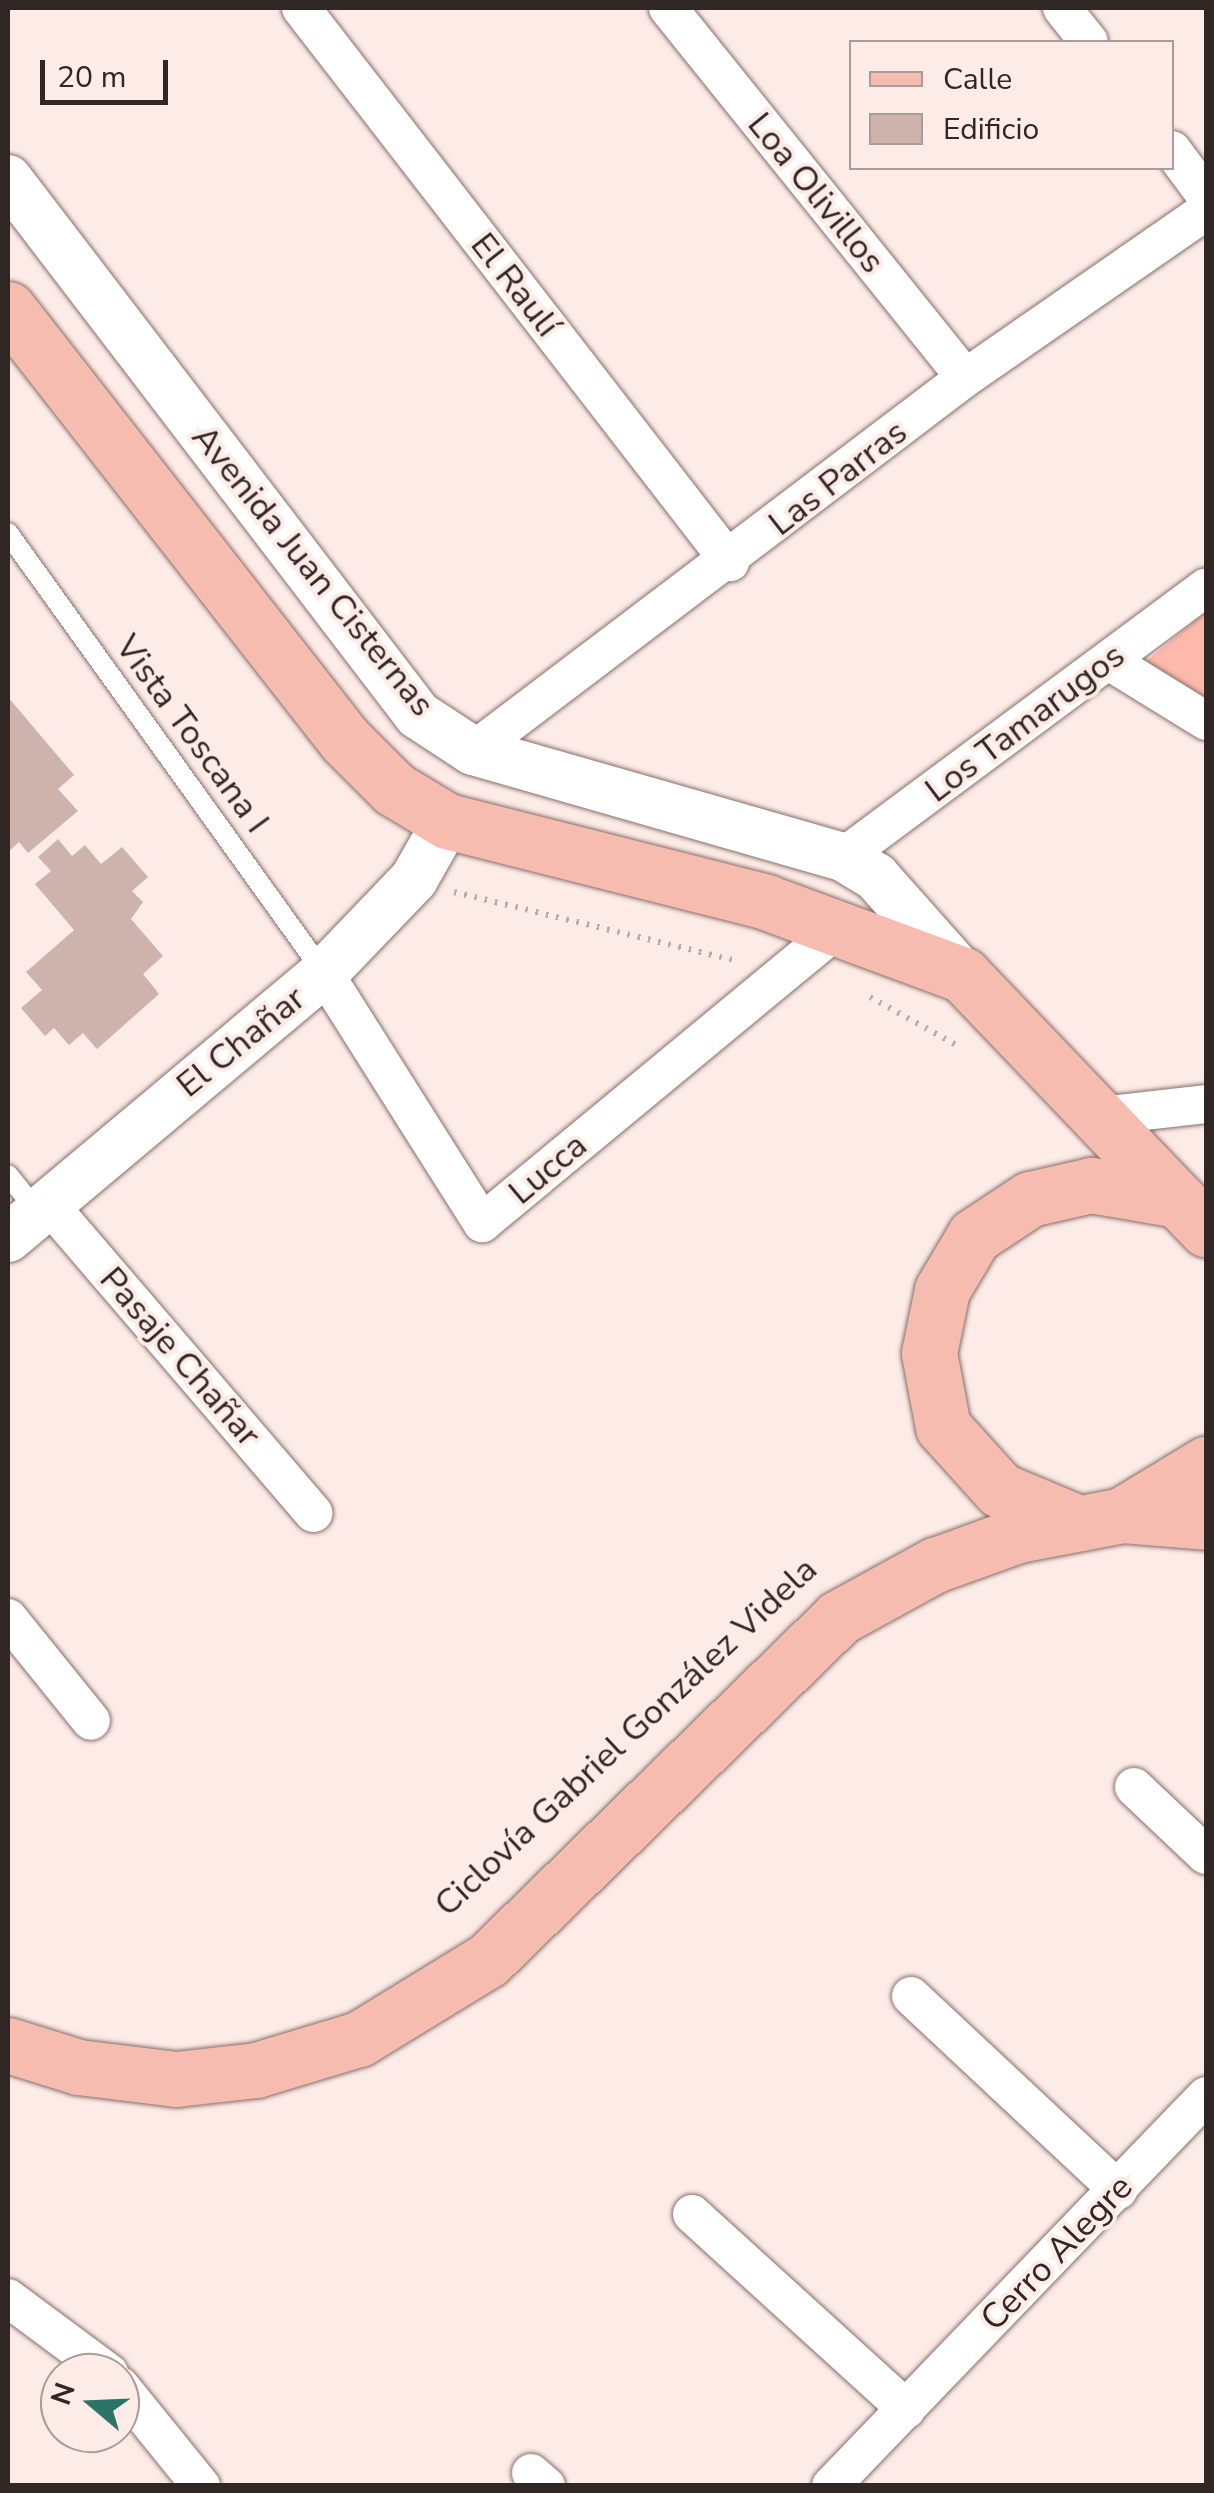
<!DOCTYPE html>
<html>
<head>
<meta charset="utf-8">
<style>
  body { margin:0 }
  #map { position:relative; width:1214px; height:2493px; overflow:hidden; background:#fcebe7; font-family:"Nunito Sans",sans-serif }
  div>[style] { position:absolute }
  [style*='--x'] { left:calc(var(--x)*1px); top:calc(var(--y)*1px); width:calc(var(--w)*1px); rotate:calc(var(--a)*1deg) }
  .green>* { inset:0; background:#fdb9ab }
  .building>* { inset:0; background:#ceb3ad }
  .path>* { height:6px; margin-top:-3px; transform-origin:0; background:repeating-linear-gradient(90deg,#baaca8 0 2.5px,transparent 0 10.5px) }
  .roads { filter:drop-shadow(0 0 2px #876e68) drop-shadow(0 0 2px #876e68) }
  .service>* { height:20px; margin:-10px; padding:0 10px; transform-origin:10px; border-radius:10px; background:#fff }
  .minor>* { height:38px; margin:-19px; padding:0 19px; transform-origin:19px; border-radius:19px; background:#fff }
  .tertiary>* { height:48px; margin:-24px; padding:0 24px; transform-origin:24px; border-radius:24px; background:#fff }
  .primary>* { height:55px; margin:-27.5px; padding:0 27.5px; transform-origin:27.5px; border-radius:27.5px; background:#f7bcb0 }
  span { translate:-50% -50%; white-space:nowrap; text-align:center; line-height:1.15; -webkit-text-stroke:8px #fcebe7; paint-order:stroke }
  .street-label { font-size:35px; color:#302623 }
  .frame { position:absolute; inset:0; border:10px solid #302623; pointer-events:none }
  .legend { position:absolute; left:849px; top:40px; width:325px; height:130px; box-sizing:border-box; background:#fcebe7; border:2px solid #aa9c99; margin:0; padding:12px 18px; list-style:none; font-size:30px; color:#302623 }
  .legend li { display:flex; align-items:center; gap:20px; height:50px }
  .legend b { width:50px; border:2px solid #aa9c99 }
  .north { position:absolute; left:40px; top:2353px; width:100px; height:100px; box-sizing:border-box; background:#fcebe7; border:2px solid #aa9c99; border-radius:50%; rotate:289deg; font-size:28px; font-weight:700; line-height:40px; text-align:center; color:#302623 }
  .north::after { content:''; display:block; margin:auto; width:35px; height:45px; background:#2c7368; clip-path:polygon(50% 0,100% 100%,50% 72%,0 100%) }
  .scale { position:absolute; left:40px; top:60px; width:128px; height:45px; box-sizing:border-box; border:5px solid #302623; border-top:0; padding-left:12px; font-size:30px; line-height:35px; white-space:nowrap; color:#302623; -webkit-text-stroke:8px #fcebe7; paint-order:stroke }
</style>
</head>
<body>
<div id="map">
  <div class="green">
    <i style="clip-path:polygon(1206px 612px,1206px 723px,1133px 672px)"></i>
  </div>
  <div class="building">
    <i style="clip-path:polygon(8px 697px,74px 775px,58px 789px,78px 811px,28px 853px,19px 842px,8px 852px)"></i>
    <i style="clip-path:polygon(58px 839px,72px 856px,85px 845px,101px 864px,122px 847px,148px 877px,132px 891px,143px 902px,131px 919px,163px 956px,143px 974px,159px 994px,97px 1049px,83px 1033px,69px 1045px,54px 1028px,45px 1036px,21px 1008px,42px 990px,26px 972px,74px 930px,35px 884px,51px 871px,38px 857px)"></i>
  </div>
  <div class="path">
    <i style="--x:454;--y:892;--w:292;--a:13.7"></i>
    <i style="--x:870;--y:997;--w:103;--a:29.1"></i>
  </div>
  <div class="roads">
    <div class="service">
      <i style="--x:8;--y:533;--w:542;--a:54.31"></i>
      <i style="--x:8;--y:1175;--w:46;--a:51.1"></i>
    </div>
    <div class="minor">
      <i style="--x:301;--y:8;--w:701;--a:52.25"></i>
      <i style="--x:668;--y:8;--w:474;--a:51.2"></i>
      <i style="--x:1062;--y:8;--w:43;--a:51.5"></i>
      <i style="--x:1172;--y:150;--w:57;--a:53.5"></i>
      <i style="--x:1109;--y:661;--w:114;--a:31.7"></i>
      <i style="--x:473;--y:751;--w:617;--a:-37.17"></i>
      <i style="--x:965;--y:378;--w:293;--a:-34.7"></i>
      <i style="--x:843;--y:857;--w:452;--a:-36.6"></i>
      <i style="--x:324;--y:973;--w:296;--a:57.7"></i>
      <i style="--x:482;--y:1223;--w:467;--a:-39.6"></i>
      <i style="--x:1101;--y:1116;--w:106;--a:-6.5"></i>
      <i style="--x:46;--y:1201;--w:411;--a:49.4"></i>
      <i style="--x:8;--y:1618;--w:132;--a:51.1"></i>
      <i style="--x:1134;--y:1787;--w:99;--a:43.4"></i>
      <i style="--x:911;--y:1996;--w:284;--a:43.1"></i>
      <i style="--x:692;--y:2214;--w:290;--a:42.3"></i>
      <i style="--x:8;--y:2298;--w:126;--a:36.6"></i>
      <i style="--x:120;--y:2386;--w:129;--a:51"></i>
      <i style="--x:531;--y:2473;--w:20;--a:41"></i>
      <i style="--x:831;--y:2486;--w:541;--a:-46.12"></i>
    </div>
    <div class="tertiary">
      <i style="--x:8;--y:179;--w:675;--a:52.59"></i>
      <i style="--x:418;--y:715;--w:66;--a:33.2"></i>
      <i style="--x:473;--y:751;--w:385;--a:16"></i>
      <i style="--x:843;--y:857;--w:39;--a:31"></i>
      <i style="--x:876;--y:877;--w:131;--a:48.4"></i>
      <i style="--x:8;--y:1238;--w:412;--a:-40"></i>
      <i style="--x:324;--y:973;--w:130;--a:-46.2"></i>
      <i style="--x:414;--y:879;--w:67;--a:-60.4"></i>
    </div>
    <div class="primary">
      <i style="--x:8;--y:309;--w:547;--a:51.98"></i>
      <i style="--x:345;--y:740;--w:69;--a:45"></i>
      <i style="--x:394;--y:789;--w:62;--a:31.1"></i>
      <i style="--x:447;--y:821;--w:329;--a:14.2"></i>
      <i style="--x:766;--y:902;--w:210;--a:20.3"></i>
      <i style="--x:963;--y:975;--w:352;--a:46.3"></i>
      <i style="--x:1125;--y:1513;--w:95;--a:-31.2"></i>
      <i style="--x:1074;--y:1521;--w:80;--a:-157.3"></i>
      <i style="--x:1000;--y:1490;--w:85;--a:-132.1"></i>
      <i style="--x:943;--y:1427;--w:75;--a:-100.7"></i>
      <i style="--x:929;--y:1353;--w:64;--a:-78.3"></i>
      <i style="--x:942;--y:1290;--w:63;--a:-59.3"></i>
      <i style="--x:974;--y:1236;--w:67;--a:-33.5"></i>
      <i style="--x:1030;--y:1199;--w:63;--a:-12.9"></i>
      <i style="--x:1091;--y:1185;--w:88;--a:9.8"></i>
      <i style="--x:8;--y:2045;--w:73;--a:17.4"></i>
      <i style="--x:78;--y:2067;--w:99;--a:7"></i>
      <i style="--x:176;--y:2079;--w:81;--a:-6.4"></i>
      <i style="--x:256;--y:2070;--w:108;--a:-16.8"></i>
      <i style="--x:359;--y:2039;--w:151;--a:-31.5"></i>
      <i style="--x:488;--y:1960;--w:489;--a:-44.3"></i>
      <i style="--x:838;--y:1618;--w:111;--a:-28.7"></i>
      <i style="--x:935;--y:1565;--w:88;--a:-19.9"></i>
      <i style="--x:1018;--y:1535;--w:107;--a:-10.8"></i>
      <i style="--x:1123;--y:1515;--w:83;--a:4.8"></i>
    </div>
  </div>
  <div class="street-label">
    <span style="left:816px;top:193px;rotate:51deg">Loa Olivillos</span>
    <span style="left:515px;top:285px;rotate:52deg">El Raulí</span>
    <span style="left:838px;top:478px;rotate:-38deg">Las Parras</span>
    <span style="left:313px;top:571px;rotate:51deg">Avenida Juan Cisternas</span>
    <span style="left:1025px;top:723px;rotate:-37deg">Los Tamarugos</span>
    <span style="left:192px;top:734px;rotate:54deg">Vista Toscana I</span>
    <span style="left:241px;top:1042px;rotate:-39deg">El Chañar</span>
    <span style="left:548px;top:1169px;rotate:-40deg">Lucca</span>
    <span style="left:180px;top:1357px;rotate:49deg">Pasaje Chañar</span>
    <span style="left:626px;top:1737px;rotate:-43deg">Ciclovía Gabriel González Videla</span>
    <span style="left:1057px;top:2253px;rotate:-46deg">Cerro Alegre</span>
  </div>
  <div class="frame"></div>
  <ul class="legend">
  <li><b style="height:12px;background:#f7bcb0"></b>Calle</li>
  <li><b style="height:28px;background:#ceb3ad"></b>Edificio</li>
  </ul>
  <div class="north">N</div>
  <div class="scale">20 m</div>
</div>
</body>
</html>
